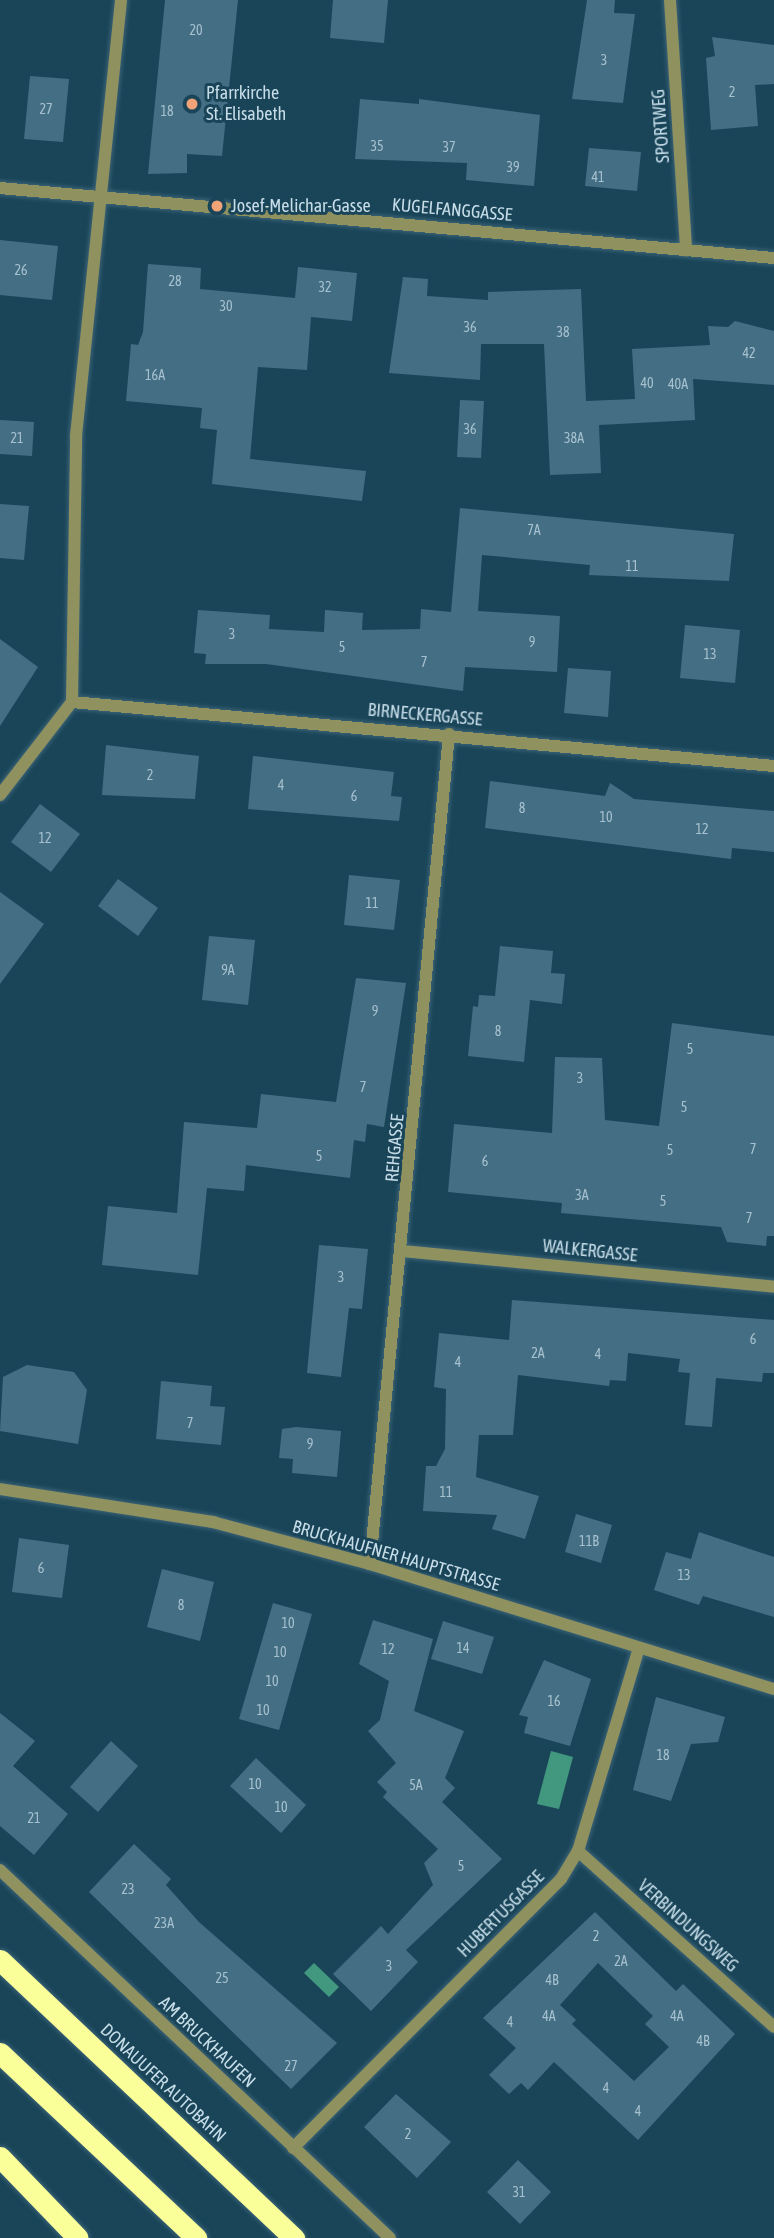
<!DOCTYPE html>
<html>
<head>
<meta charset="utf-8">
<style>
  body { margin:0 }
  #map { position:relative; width:774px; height:2238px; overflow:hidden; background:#1a4559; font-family:"Asap Condensed",sans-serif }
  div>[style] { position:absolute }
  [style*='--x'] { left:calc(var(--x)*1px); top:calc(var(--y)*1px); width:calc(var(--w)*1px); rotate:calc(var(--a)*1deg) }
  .water>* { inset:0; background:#41987e }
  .building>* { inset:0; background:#446e83 }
  .roads { filter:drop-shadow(0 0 2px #3c6376) drop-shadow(0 0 2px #3c6376) }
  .minor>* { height:12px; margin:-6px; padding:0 6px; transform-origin:6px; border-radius:6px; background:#8f915f }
  .highway>* { height:21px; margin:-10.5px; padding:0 10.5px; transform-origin:10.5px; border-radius:10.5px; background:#faff99 }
  .dots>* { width:19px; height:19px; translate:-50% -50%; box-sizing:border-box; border:4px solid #1a4559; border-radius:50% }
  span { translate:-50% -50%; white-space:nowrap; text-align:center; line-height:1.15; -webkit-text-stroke:6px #1a4559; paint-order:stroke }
  .number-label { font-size:14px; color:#a6c1cf }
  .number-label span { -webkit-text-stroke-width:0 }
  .poi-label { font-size:18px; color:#c6dde8 }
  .left { translate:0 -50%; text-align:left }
  .street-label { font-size:18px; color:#c6dde8 }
</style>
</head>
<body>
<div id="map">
  <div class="water">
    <i style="clip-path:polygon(551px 1751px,573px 1757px,559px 1809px,537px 1804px)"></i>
    <i style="clip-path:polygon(314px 1963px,339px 1987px,329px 1997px,304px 1973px)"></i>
  </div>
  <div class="building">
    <i style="clip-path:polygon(165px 0,238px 0,222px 156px,187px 154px,187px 173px,148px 174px)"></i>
    <i style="clip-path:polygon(333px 0,388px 0,384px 43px,330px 38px)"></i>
    <i style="clip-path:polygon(587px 0,615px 0,614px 13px,635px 14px,623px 103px,572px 99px)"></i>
    <i style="clip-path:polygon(712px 37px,774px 45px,774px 84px,755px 85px,758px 126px,711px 130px,706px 58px,715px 56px)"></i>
    <i style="clip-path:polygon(30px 76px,69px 79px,63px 142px,24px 139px)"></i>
    <i style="clip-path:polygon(360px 99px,419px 104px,419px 99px,540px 115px,534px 186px,466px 180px,467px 163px,355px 159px)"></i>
    <i style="clip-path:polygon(589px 148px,641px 152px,637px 191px,585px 186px)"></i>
    <i style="clip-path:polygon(0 240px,58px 246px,52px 300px,0 295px)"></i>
    <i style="clip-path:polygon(148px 264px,201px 268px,200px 289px,295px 298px,298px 267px,357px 273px,352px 321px,311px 317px,307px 370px,258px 367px,250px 459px,366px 471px,362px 501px,212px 484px,217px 430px,200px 428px,202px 408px,126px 401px,131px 344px,138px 345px,143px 332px)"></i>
    <i style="clip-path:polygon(403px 277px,428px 279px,427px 296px,488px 300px,488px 292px,581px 289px,586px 401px,635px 399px,632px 349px,710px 345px,708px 326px,728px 327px,735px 321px,774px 331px,774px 385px,693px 379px,695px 420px,599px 425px,601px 473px,550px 475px,544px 344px,481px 344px,480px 380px,389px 373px)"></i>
    <i style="clip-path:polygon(460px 400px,484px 401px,481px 458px,457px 457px)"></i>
    <i style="clip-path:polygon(0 420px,34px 422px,32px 456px,0 454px)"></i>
    <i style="clip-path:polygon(0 504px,29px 506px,24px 560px,0 558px)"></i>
    <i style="clip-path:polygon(460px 508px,734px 534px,729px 581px,589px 575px,590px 565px,482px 555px,478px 611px,560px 616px,557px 672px,465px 667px,463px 691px,266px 664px,205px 664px,206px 654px,194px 653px,198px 610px,270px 615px,269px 629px,324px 632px,325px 610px,363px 613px,362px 630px,420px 629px,421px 609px,451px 612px)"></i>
    <i style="clip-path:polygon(685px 625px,740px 630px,735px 683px,680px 678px)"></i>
    <i style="clip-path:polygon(0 639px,38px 667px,0 726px)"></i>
    <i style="clip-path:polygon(568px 668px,611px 671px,608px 717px,564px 713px)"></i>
    <i style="clip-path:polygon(106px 745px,199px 756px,195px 799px,102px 795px)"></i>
    <i style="clip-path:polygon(253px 756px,394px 772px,391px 796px,402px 797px,399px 821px,248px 809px)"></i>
    <i style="clip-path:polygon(490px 781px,605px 796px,610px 783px,634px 799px,774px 811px,774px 852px,732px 848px,731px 859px,485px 828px)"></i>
    <i style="clip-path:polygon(40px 804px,80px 834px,51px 872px,11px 842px)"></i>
    <i style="clip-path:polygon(349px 875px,400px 880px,394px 930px,344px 925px)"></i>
    <i style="clip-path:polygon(118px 879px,158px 908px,138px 936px,98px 906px)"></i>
    <i style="clip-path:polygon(0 892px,44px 924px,0 984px)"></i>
    <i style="clip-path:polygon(209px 936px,255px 940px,248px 1005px,202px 1000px)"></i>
    <i style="clip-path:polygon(500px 946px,553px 951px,551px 973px,565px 974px,562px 1004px,530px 1000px,524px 1062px,468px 1056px,473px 1006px,478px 1007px,479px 995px,495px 996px)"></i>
    <i style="clip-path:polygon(356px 978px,406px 983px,384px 1127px,367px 1124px,365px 1142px,354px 1140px,350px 1178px,246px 1165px,244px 1191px,207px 1188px,198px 1275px,102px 1265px,108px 1206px,177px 1213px,184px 1122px,257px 1128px,261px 1094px,336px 1102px)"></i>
    <i style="clip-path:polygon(672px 1023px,774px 1036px,774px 1236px,767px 1236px,766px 1246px,727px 1242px,721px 1227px,561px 1213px,562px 1203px,448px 1192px,454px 1124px,552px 1133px,555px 1057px,602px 1058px,605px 1120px,659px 1126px)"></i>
    <i style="clip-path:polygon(319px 1245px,368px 1249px,362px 1309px,349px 1308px,341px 1377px,307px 1373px)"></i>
    <i style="clip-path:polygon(512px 1300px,774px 1320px,774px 1373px,763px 1373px,762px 1382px,716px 1378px,712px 1427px,685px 1425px,690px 1373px,678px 1372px,680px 1359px,628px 1353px,626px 1381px,610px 1380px,609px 1386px,518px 1375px,513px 1435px,479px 1435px,476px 1477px,539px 1496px,525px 1539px,492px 1529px,497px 1515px,423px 1511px,426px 1466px,436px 1466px,445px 1449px,446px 1389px,434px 1387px,439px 1333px,509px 1340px)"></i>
    <i style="clip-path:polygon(27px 1365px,74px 1372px,87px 1390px,78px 1444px,0 1431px,3px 1377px)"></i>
    <i style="clip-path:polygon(161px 1381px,212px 1386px,210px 1406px,225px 1407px,221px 1445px,156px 1439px)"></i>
    <i style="clip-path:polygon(296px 1427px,341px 1431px,337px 1477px,292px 1473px,293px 1459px,279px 1458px,282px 1429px)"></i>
    <i style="clip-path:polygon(576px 1514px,612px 1525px,601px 1563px,565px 1552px)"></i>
    <i style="clip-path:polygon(699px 1532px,774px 1557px,774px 1617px,703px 1596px,699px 1605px,654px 1590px,666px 1552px,691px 1559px)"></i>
    <i style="clip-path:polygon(19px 1538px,69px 1545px,62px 1598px,12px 1592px)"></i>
    <i style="clip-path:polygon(162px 1569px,214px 1582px,200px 1641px,147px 1627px)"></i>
    <i style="clip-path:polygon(273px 1603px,312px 1614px,279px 1730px,239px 1719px)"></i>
    <i style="clip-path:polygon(373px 1620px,433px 1639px,414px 1711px,464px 1731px,445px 1778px,455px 1788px,442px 1802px,502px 1859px,406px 1950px,418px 1962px,371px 2011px,333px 1974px,381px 1926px,388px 1934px,433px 1885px,424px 1863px,438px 1849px,383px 1797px,387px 1792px,377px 1782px,396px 1763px,368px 1731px,380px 1720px,389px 1681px,359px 1664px)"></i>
    <i style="clip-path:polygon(443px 1621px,494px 1637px,482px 1674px,431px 1659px)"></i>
    <i style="clip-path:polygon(544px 1660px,591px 1679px,570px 1746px,524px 1733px,528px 1717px,519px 1715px)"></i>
    <i style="clip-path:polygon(656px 1697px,725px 1717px,718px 1742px,691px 1744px,671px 1801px,633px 1790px)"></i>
    <i style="clip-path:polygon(0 1713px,35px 1741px,13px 1766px,68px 1814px,34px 1855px,0 1826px)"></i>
    <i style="clip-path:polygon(111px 1741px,138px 1766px,98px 1812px,70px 1787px)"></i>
    <i style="clip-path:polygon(256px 1758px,306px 1805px,281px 1833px,230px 1786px)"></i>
    <i style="clip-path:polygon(134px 1844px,171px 1879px,166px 1885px,199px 1922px,337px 2043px,291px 2089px,89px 1892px)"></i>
    <i style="clip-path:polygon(evenodd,595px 1912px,676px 1991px,683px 1984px,735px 2034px,638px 2140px,554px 2062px,528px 2090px,521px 2083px,509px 2094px,489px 2075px,516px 2048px,483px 2018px,595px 1912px,598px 1963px,653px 2016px,645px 2024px,669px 2047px,634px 2081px,572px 2024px,576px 2020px,560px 2005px,598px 1963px)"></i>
    <i style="clip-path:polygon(396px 2094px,451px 2142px,417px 2178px,364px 2127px)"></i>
    <i style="clip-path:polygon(518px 2160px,551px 2192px,520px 2224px,487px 2192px)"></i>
  </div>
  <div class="roads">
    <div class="minor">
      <i style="--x:670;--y:0;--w:251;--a:86.3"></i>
      <i style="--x:0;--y:188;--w:777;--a:5.17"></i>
      <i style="--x:72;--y:702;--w:705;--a:5.21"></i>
      <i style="--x:0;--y:795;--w:118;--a:-52.3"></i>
      <i style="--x:72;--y:702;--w:266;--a:-89.1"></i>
      <i style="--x:76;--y:436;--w:438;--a:-84.1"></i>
      <i style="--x:403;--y:1251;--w:373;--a:5.5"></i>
      <i style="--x:0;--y:1489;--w:216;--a:8.8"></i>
      <i style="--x:213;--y:1522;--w:163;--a:15"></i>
      <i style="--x:370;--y:1564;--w:423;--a:17.2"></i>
      <i style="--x:370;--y:1564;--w:834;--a:-84.56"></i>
      <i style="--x:578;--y:1851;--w:263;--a:41.9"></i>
      <i style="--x:0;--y:1870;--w:536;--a:43.34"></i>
      <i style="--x:293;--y:2148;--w:380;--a:-45.1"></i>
      <i style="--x:561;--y:1879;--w:33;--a:-59"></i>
      <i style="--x:578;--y:1851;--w:212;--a:-73.3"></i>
    </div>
    <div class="highway">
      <i style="--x:0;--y:1960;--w:405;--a:43.4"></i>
      <i style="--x:0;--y:2053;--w:270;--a:43.3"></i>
      <i style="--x:0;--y:2157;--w:112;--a:46.1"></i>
    </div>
  </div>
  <div class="dots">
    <i style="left:192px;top:104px;background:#efa377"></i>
    <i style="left:217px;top:206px;background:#efa377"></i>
  </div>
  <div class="number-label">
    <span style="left:196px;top:30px">20</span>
    <span style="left:604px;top:60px">3</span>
    <span style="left:732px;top:92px">2</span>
    <span style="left:46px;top:109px">27</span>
    <span style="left:167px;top:111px">18</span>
    <span style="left:377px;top:146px">35</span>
    <span style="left:449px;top:147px">37</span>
    <span style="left:513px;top:167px">39</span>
    <span style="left:598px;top:177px">41</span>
    <span style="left:21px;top:270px">26</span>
    <span style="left:175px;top:281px">28</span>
    <span style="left:325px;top:287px">32</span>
    <span style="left:226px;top:306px">30</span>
    <span style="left:470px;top:327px">36</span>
    <span style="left:563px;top:332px">38</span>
    <span style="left:749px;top:353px">42</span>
    <span style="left:155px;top:375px">16A</span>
    <span style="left:647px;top:383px">40</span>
    <span style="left:678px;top:384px">40A</span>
    <span style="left:470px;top:429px">36</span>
    <span style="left:17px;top:438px">21</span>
    <span style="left:574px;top:438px">38A</span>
    <span style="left:534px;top:530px">7A</span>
    <span style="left:632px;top:566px">11</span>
    <span style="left:232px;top:634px">3</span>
    <span style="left:532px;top:642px">9</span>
    <span style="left:342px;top:647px">5</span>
    <span style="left:710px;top:654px">13</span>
    <span style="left:424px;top:662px">7</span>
    <span style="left:150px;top:775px">2</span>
    <span style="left:281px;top:785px">4</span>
    <span style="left:354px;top:796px">6</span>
    <span style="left:522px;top:808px">8</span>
    <span style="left:606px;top:817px">10</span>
    <span style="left:702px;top:829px">12</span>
    <span style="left:45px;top:838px">12</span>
    <span style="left:372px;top:903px">11</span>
    <span style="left:228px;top:970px">9A</span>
    <span style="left:375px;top:1011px">9</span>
    <span style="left:498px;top:1031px">8</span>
    <span style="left:690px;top:1049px">5</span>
    <span style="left:580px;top:1078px">3</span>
    <span style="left:363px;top:1087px">7</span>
    <span style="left:684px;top:1107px">5</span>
    <span style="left:753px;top:1149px">7</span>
    <span style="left:670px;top:1150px">5</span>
    <span style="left:319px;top:1156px">5</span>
    <span style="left:485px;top:1161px">6</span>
    <span style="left:582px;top:1195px">3A</span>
    <span style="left:663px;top:1201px">5</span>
    <span style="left:749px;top:1218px">7</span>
    <span style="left:341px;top:1277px">3</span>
    <span style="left:753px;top:1339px">6</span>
    <span style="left:538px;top:1353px">2A</span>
    <span style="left:598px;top:1354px">4</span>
    <span style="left:458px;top:1362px">4</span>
    <span style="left:190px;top:1423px">7</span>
    <span style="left:310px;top:1444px">9</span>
    <span style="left:446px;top:1492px">11</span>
    <span style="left:589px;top:1541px">11B</span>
    <span style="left:41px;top:1568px">6</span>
    <span style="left:684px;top:1575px">13</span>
    <span style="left:181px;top:1605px">8</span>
    <span style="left:288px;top:1623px">10</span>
    <span style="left:463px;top:1648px">14</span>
    <span style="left:388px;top:1649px">12</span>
    <span style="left:280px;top:1652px">10</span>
    <span style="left:272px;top:1681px">10</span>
    <span style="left:554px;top:1701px">16</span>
    <span style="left:263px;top:1710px">10</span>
    <span style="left:663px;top:1755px">18</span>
    <span style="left:255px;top:1784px">10</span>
    <span style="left:416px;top:1785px">5A</span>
    <span style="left:281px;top:1807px">10</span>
    <span style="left:34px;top:1818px">21</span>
    <span style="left:461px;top:1866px">5</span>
    <span style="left:128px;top:1889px">23</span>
    <span style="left:164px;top:1923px">23A</span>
    <span style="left:596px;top:1936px">2</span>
    <span style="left:621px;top:1961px">2A</span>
    <span style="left:389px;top:1966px">3</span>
    <span style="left:222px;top:1978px">25</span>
    <span style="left:552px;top:1980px">4B</span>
    <span style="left:549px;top:2016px">4A</span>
    <span style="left:677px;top:2016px">4A</span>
    <span style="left:510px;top:2022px">4</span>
    <span style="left:703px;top:2041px">4B</span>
    <span style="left:291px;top:2066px">27</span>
    <span style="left:606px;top:2088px">4</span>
    <span style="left:638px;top:2111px">4</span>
    <span style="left:408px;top:2134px">2</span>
    <span style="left:519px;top:2192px">31</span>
  </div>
  <div class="poi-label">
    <span class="left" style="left:206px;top:104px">Pfarrkirche<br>St. Elisabeth</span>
    <span class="left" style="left:231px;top:206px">Josef-Melichar-Gasse</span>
  </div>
  <div class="street-label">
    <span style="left:661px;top:126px;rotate:-94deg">SPORTWEG</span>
    <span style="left:452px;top:210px;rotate:5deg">KUGELFANGGASSE</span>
    <span style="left:425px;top:715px;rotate:5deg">BIRNECKERGASSE</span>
    <span style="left:395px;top:1148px;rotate:-85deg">REHGASSE</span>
    <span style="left:590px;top:1251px;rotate:6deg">WALKERGASSE</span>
    <span style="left:396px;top:1556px;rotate:16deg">BRUCKHAUFNER HAUPTSTRASSE</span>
    <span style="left:501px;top:1914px;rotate:-45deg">HUBERTUSGASSE</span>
    <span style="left:688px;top:1926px;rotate:42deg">VERBINDUNGSWEG</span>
    <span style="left:207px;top:2042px;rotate:43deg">AM BRUCKHAUFEN</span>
    <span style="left:163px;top:2083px;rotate:43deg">DONAUUFER AUTOBAHN</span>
  </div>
</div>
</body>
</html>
